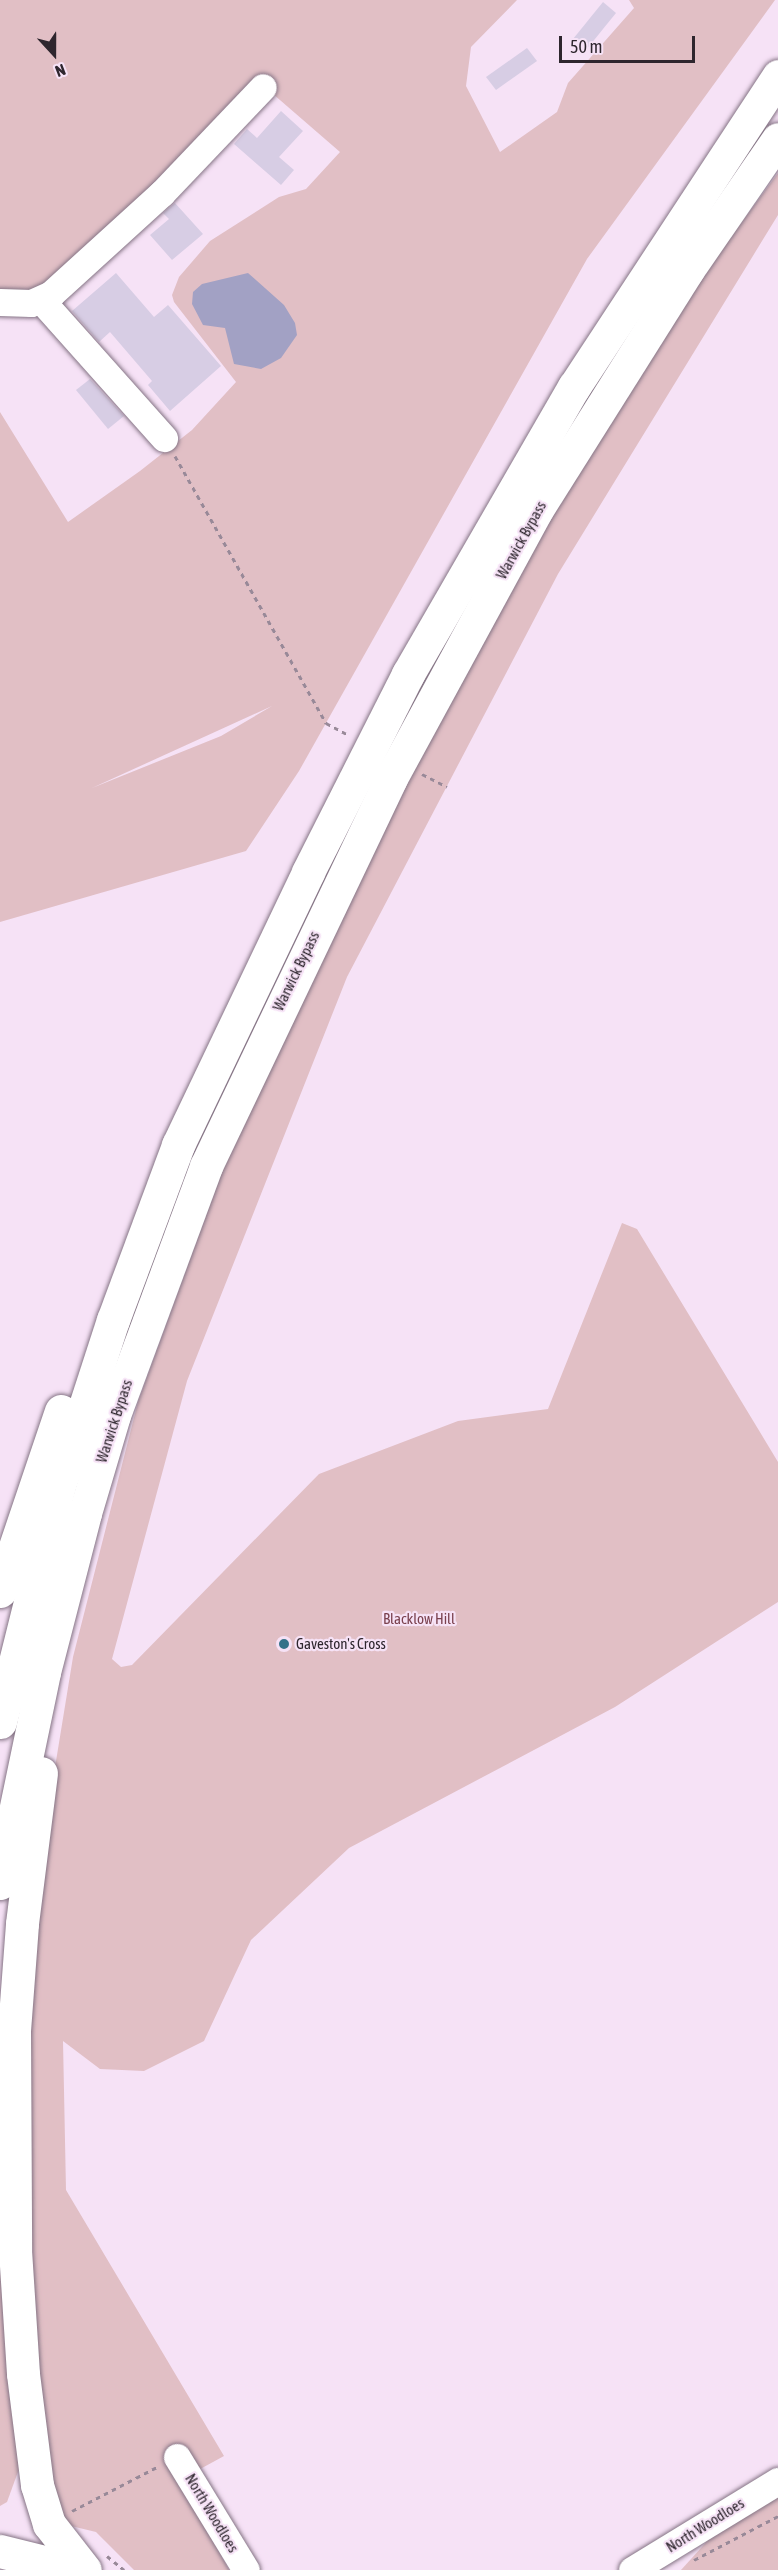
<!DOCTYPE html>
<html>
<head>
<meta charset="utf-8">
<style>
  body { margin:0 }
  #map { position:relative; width:778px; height:2570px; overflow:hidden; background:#f6e2f6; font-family:"Asap Condensed",sans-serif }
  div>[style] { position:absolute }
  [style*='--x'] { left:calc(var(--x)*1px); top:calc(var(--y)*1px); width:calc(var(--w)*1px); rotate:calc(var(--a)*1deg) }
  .green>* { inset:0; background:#e1bfc5 }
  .water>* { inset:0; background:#a2a1c4 }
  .building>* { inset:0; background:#d7cde4 }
  .path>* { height:3px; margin-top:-1.5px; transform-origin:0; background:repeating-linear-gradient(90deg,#988998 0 4.5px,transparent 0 9px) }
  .roads { filter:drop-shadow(0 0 2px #857485) drop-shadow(0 0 2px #857485) }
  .minor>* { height:27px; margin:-13.5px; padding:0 13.5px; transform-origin:13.5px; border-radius:13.5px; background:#fff }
  .major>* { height:33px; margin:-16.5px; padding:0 16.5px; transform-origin:16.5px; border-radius:16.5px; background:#fff }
  .highway>* { height:33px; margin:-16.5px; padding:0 16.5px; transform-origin:16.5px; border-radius:16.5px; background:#fff }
  .dots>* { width:16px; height:16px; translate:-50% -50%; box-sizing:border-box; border:3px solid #f6e2f6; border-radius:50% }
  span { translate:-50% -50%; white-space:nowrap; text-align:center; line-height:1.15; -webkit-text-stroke:4.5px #f6e2f6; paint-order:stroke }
  .street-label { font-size:15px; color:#2e262e }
  .park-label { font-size:15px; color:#7a414e }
  .poi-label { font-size:15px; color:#2e262e }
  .left { translate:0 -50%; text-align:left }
  .north { position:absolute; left:24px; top:24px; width:60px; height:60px; -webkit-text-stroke:4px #f6e2f6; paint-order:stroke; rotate:159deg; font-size:16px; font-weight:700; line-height:24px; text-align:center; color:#2e262e }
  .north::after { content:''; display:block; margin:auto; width:21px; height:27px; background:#2e262e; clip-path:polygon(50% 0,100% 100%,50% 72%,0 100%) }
  .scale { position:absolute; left:559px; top:36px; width:136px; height:27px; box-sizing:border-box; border:3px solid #2e262e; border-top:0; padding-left:8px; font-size:18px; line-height:21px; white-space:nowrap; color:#2e262e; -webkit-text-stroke:4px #f6e2f6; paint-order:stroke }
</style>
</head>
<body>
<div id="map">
  <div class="green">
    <i style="clip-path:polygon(evenodd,0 0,517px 0,471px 47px,466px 86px,500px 152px,557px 112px,568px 83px,634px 8px,629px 0,775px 0,587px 259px,299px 771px,246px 851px,0 922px,0 412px,68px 522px,140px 471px,192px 430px,236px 382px,174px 302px,172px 295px,179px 277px,210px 241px,279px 197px,306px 189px,340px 152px,258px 81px,47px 287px,0 295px,0 0,272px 706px,221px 736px,92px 788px,272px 706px)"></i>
    <i style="clip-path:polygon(778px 173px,778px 215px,558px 574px,347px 977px,187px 1381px,112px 1659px,121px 1667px,132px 1665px,319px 1474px,458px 1421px,548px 1409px,622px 1223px,637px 1229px,778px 1462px,778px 1602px,615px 1707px,349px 1848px,251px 1940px,204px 2041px,144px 2071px,100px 2069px,63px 2041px,66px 2190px,224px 2456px,180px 2480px,229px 2570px,134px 2570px,96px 2532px,67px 2525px,48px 2474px,30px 2327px,25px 2033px,42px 1847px,73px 1657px,138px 1402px,229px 1153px,337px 911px,535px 539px,695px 286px)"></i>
    <i style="clip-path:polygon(0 2266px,19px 2469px,7px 2502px,0 2506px)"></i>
    <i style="clip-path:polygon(778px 2481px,778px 2570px,681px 2570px,740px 2505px)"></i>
  </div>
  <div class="water">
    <i style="clip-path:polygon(248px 273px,284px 305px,295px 323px,297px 335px,281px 358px,261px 369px,234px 364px,225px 328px,203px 325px,192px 304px,193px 292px,202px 284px)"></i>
  </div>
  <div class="building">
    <i style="clip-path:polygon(603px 2px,616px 13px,586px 50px,573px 39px)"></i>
    <i style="clip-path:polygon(527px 48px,537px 61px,496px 90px,486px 77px)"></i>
    <i style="clip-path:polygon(281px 111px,303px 131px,279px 157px,294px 170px,281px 185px,234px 144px,247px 129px,257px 138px)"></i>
    <i style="clip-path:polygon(175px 203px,203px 234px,172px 260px,150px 235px,169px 219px,163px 213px)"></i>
    <i style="clip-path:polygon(116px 273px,154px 317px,168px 305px,221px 366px,170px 411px,148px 385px,152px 381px,110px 332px,99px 342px,72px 311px)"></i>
    <i style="clip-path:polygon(90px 379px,124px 416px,108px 429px,76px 390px)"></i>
  </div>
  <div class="path">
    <i style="--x:175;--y:456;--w:307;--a:60.5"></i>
    <i style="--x:326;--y:723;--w:26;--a:28"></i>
    <i style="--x:422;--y:774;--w:28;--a:27"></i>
    <i style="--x:72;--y:2511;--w:96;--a:-27.4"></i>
    <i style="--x:107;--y:2556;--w:22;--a:39"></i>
    <i style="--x:694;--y:2560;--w:95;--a:-27.6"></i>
  </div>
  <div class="roads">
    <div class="minor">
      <i style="--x:41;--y:300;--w:185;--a:48.3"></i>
      <i style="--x:0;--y:302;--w:31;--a:2"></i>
      <i style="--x:31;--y:303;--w:22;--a:-24"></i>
      <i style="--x:51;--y:294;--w:150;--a:-42.3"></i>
      <i style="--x:162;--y:193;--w:146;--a:-46.4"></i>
      <i style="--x:177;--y:2457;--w:132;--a:58.6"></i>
      <i style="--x:632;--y:2570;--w:171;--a:-31.4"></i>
    </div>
    <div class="major">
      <i style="--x:0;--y:2551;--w:79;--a:13.9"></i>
    </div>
    <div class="highway">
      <i style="--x:0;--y:1591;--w:190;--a:-71.3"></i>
      <i style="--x:0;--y:1722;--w:240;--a:-76"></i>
      <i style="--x:58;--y:1489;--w:178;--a:-72"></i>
      <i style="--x:113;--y:1320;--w:187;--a:-69.6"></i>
      <i style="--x:178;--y:1145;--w:302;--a:-64.5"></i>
      <i style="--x:308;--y:872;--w:222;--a:-63.2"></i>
      <i style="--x:408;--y:674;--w:332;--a:-60"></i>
      <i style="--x:574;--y:387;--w:372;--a:-56.7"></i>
      <i style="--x:41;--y:1773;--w:152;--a:97.2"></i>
      <i style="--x:22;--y:1924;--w:106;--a:94.3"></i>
      <i style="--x:14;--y:2030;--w:220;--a:89.7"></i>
      <i style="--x:15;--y:2250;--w:124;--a:86.3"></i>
      <i style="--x:23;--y:2374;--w:112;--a:82.8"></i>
      <i style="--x:37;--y:2485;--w:41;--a:72.9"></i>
      <i style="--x:49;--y:2524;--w:58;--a:52"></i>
      <i style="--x:0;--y:1883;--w:216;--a:-78.2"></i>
      <i style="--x:44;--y:1672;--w:164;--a:-75.5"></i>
      <i style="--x:85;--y:1513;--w:102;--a:-73.5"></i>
      <i style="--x:114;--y:1415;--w:265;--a:-69.7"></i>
      <i style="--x:206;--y:1166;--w:428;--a:-64.5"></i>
      <i style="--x:390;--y:780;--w:306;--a:-61.5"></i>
      <i style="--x:536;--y:511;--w:284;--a:-57.8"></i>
      <i style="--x:687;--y:271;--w:160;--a:-55.4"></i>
    </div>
  </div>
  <div class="dots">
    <i style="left:284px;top:1644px;background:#357289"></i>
  </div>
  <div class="street-label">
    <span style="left:521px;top:540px;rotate:-61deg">Warwick Bypass</span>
    <span style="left:296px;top:971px;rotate:-64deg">Warwick Bypass</span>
    <span style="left:114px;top:1421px;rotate:-72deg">Warwick Bypass</span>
    <span style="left:212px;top:2513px;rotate:59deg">North Woodloes</span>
    <span style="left:705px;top:2525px;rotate:-32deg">North Woodloes</span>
  </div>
  <div class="park-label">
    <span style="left:419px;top:1619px">Blacklow Hill</span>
  </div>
  <div class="poi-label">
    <span class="left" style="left:296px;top:1644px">Gaveston's Cross</span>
  </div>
  <div class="north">N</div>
  <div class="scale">50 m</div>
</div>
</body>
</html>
